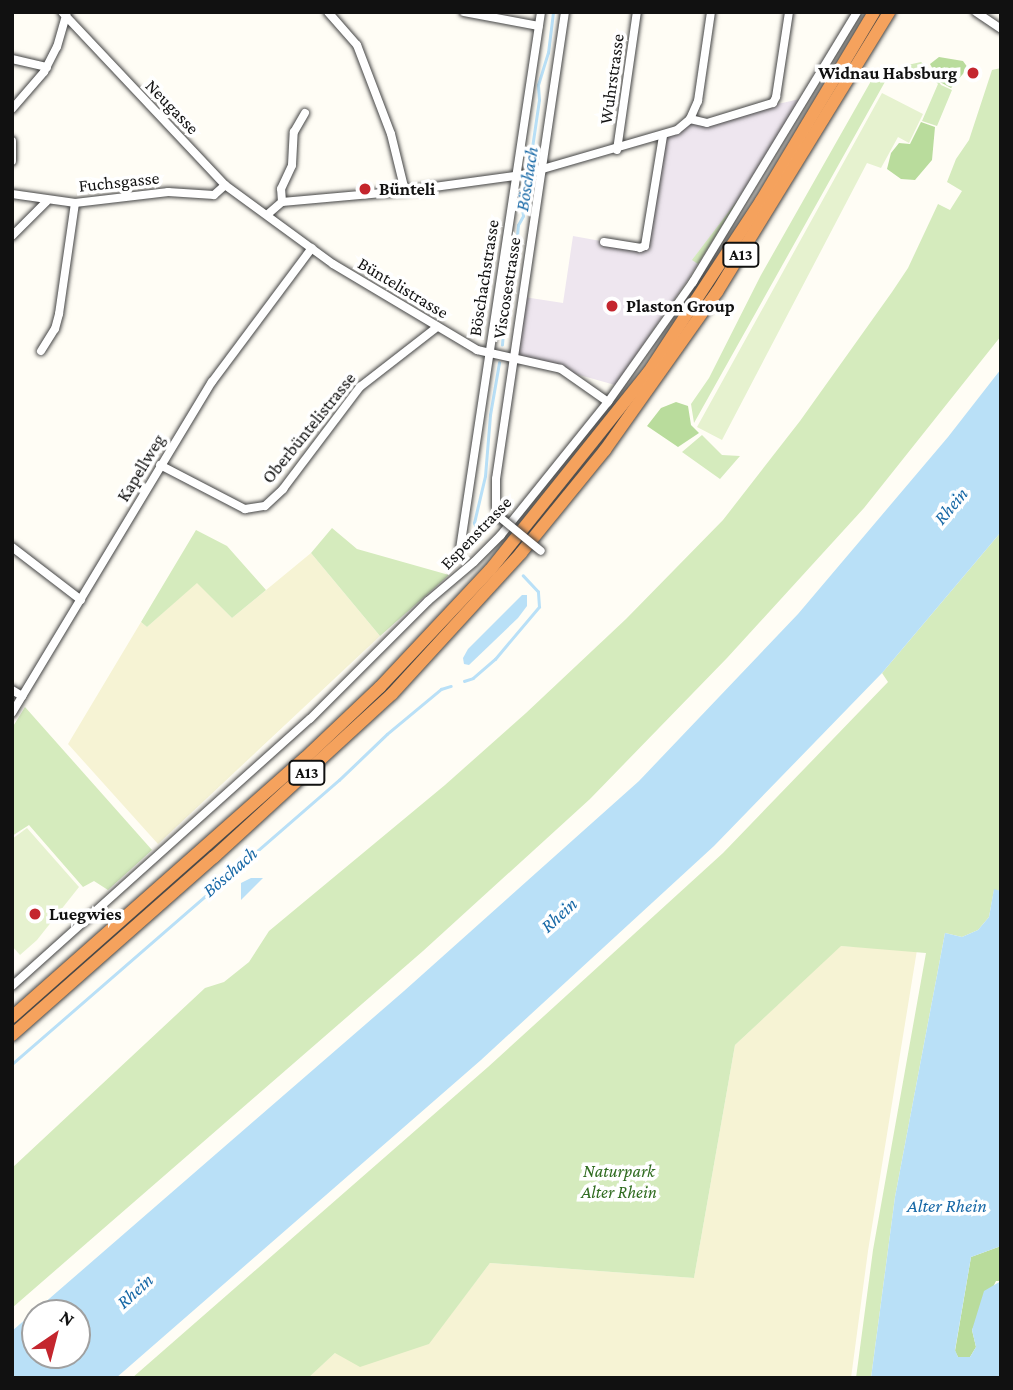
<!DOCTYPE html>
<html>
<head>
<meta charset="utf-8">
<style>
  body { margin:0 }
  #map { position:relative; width:1013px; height:1390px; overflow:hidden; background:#fffdf5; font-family:"Crimson Pro",serif }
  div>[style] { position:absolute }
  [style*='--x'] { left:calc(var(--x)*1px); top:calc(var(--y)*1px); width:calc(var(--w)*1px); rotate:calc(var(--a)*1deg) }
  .industrial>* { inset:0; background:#eee6ef }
  .farmland>* { inset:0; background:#f6f3d4 }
  .green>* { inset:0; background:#d5ebbd }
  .forest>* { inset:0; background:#b9dc9c }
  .pitch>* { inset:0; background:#e6f2cf }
  .water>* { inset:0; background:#b9e0f7 }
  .stream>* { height:2.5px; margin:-1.25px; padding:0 1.25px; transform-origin:1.25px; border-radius:1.25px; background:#b9e0f7 }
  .roads { filter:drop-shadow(0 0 2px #444) drop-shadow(0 0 2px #444) }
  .minor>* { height:8px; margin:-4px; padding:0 4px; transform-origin:4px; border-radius:4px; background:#fff }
  .highway>* { height:12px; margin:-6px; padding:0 6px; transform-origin:6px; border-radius:6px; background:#f5a25d }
  .bridges { filter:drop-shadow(0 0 2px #444) drop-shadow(0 0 2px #444) }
  .minor-bridge>* { height:8px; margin:-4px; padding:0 4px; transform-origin:4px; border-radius:4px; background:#fff }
  .dots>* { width:19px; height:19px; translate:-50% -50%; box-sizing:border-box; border:4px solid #fff; border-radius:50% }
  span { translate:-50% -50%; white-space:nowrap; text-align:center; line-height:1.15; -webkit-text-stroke:7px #fff; paint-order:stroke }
  .shield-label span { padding:2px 5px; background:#fff; border:2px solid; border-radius:5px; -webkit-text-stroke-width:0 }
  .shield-label { font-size:16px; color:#111; font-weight:700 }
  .poi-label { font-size:18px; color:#111; font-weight:700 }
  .right { translate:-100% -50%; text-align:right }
  .left { translate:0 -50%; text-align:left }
  .street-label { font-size:18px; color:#111 }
  .park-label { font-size:18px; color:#2f6b1f; font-style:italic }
  .water-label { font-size:19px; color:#1768a6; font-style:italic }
  .frame { position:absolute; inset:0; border:14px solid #111; pointer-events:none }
  .north { position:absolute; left:21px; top:1299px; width:70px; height:70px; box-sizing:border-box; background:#fff; border:2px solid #a0a0a0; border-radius:50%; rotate:35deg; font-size:19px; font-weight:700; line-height:28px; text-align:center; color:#111 }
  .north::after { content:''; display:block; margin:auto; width:24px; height:32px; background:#c4262e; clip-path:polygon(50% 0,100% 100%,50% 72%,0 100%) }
</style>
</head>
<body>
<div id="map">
  <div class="industrial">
    <i style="clip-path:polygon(800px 99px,689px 278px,615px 385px,512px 356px,524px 297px,563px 303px,573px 236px,640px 248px,645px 246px,663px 136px,690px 119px,696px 122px)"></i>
  </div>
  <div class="farmland">
    <i style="clip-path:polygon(311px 553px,380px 636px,158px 844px,68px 744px,141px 622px,147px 627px,197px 582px,232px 618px)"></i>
    <i style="clip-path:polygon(840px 946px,917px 950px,868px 1251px,851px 1378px,307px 1378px,335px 1353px,428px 1344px,490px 1263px,694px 1278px,735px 1045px)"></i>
  </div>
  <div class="green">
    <i style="clip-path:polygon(921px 62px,931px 70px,941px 85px,952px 90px,937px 126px,922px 121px,938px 84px,929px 74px,918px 69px,902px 69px,903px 66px)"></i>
    <i style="clip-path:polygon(1001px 68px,1001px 336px,864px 508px,727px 658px,590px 799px,423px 951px,12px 1308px,12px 1168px,205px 988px,224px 982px,249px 962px,269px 931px,445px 785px,526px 713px,626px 619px,723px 520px,800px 421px,892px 292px,908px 268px,938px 204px,950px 210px,962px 191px,947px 182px,956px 159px,969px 140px,992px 70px)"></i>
    <i style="clip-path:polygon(878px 77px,886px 80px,694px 423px,691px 404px,709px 378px,761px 275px,871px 81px)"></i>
    <i style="clip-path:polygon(740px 197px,698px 264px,692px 260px)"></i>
    <i style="clip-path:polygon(702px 435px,722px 455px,740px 456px,720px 479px,682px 452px)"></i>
    <i style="clip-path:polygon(332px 528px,357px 549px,449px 575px,380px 636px,311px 553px)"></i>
    <i style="clip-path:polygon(196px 530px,227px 546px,266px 590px,232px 618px,197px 583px,147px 627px,141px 622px)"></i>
    <i style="clip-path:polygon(1001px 532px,1001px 891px,994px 890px,989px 917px,978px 930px,962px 937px,945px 933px,895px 1197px,871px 1378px,856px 1378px,873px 1250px,926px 953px,841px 946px,735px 1045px,694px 1278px,490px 1263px,429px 1344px,360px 1367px,335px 1353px,308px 1378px,132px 1378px,488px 1067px,723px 853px,888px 682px,882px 673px)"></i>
    <i style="clip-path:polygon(25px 707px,152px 850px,108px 890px,94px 881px,83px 887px,29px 825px,12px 836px,12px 728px)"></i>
  </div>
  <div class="forest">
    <i style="clip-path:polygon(939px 57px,963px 61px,968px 68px,951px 88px,940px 82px,930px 64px)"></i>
    <i style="clip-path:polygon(921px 122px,935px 127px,932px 160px,915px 180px,901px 179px,887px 169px,891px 153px,899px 143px,910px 144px)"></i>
    <i style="clip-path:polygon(676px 402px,688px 406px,691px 425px,699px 433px,678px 447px,647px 426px,661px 408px)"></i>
    <i style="clip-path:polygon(1001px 1246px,1001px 1281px,996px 1281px,972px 1330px,976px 1347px,970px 1357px,958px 1357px,955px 1351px,971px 1257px)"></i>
  </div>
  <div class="pitch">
    <i style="clip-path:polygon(882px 93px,923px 114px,909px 143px,898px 137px,881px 168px,867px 163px,722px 440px,697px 427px)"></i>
    <i style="clip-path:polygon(27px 828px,79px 887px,37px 940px,20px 955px,12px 946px,12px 839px)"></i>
  </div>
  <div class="water">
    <i style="clip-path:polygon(evenodd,1001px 369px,1001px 532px,882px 673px,714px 846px,481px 1060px,116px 1378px,12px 1378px,12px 1331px,404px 991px,639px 781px,798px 614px,948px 437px,1001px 369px,77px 1313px,77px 1355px,35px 1355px,35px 1313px,77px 1313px)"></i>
    <i style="clip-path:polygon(522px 595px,527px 595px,527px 606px,518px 618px,469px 665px,464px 664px,463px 658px,468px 649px)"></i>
    <i style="clip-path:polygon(251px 878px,263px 878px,241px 900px,241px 883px)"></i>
    <i style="clip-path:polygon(994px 889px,1001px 891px,1001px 1246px,971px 1257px,955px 1350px,958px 1357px,970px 1357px,976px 1347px,972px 1330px,984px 1291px,1001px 1281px,1001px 1378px,871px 1378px,895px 1197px,945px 933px,962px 937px,978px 930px,989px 917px)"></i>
  </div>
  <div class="stream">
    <i style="--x:502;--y:345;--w:29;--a:-86"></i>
    <i style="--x:504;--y:316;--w:19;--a:-69"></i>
    <i style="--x:511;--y:298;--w:73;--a:-84.5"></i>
    <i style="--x:518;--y:225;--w:10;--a:-61"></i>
    <i style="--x:523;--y:216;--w:17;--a:-97"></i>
    <i style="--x:521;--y:199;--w:11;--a:-63"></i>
    <i style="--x:526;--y:189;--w:90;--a:-81.7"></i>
    <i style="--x:539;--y:100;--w:15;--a:-94"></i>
    <i style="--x:538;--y:85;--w:34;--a:-73"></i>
    <i style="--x:548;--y:53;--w:41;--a:-83"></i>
    <i style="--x:481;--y:539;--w:17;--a:-114"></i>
    <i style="--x:474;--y:523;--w:48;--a:-76.8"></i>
    <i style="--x:485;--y:476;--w:61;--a:-85.3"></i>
    <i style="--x:490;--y:415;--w:53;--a:-80.2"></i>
    <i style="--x:464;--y:681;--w:9;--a:-18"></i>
    <i style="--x:473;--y:678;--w:29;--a:-41"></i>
    <i style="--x:495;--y:659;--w:68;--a:-49.8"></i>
    <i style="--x:539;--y:607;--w:15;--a:-94"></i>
    <i style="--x:538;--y:592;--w:22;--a:-133"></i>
    <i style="--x:12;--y:1064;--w:433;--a:-41"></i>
    <i style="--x:339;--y:780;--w:66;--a:-43.8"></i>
    <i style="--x:387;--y:734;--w:70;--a:-39.8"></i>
    <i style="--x:441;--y:689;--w:10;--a:-17"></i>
  </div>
  <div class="roads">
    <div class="minor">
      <i style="--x:62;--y:12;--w:238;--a:46.7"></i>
      <i style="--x:225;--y:185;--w:134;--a:36.2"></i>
      <i style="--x:333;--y:264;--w:168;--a:30.8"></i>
      <i style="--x:477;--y:350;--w:86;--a:12.7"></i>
      <i style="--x:561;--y:369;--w:57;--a:35.1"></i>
      <i style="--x:328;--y:12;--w:44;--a:48.7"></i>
      <i style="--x:357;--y:45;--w:95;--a:69.1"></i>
      <i style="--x:391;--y:134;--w:59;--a:76.2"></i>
      <i style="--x:464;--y:12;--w:76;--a:10.6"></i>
      <i style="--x:976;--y:12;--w:30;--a:34"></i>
      <i style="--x:12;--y:59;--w:36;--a:13"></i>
      <i style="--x:12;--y:109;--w:49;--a:-49.1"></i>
      <i style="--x:44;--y:72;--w:28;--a:-63"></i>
      <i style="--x:57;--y:47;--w:35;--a:-74"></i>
      <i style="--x:690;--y:119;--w:17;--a:13"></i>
      <i style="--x:707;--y:123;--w:69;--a:-16.9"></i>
      <i style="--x:773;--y:103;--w:7;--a:-63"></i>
      <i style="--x:776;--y:97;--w:86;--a:-81.3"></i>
      <i style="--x:12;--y:141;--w:20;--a:90"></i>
      <i style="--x:617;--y:150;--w:139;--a:-81.8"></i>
      <i style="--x:12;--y:194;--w:64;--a:8.1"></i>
      <i style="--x:75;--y:203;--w:94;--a:-6.7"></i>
      <i style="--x:168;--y:192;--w:46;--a:3.7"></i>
      <i style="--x:214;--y:195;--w:15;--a:-42"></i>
      <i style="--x:282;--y:202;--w:13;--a:-94"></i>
      <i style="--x:281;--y:189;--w:26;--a:-65"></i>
      <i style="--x:292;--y:165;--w:33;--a:-87"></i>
      <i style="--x:294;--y:132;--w:22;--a:-60"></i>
      <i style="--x:268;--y:214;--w:18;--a:-41"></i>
      <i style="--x:282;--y:202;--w:123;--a:-5.1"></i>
      <i style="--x:405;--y:191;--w:118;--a:-7.8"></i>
      <i style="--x:522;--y:175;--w:161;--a:-16.2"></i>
      <i style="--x:677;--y:130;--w:17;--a:-40"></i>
      <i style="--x:690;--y:119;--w:20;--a:-66"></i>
      <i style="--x:698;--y:101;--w:90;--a:-81.7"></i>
      <i style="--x:12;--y:236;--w:49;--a:-45"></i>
      <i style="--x:604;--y:242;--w:36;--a:9"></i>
      <i style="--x:640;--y:248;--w:5;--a:-22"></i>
      <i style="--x:645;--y:246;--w:111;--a:-80.7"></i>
      <i style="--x:41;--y:351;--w:26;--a:-58"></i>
      <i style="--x:55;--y:329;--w:16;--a:-75"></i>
      <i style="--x:59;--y:314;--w:112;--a:-81.8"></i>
      <i style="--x:160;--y:465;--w:96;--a:27.4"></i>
      <i style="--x:245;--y:509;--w:20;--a:-9"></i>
      <i style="--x:265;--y:506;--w:25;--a:-43"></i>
      <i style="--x:283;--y:489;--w:128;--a:-53"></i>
      <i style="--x:360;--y:387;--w:98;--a:-37.9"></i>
      <i style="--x:502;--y:519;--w:13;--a:-117"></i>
      <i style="--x:496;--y:507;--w:28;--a:-90"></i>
      <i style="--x:496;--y:479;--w:472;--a:-81.6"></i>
      <i style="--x:12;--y:547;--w:87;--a:37.5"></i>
      <i style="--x:460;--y:549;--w:543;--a:-81.42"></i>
      <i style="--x:12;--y:690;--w:12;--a:31"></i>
      <i style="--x:12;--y:713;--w:387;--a:-58.9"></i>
      <i style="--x:212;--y:382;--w:167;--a:-53.3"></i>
      <i style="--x:12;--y:986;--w:400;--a:-41.9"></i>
      <i style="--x:310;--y:719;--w:167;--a:-45"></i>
      <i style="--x:428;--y:601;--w:60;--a:-40.3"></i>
      <i style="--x:474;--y:562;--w:38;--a:-45"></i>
      <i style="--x:501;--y:535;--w:171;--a:-51.2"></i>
      <i style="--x:608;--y:402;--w:147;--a:-54.7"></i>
      <i style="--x:693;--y:282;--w:316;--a:-58.7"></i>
    </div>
    <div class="highway">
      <i style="--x:12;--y:1017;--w:391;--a:-41.5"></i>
      <i style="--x:305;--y:758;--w:103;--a:-43.4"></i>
      <i style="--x:380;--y:687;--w:161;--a:-46.8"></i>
      <i style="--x:490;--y:570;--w:253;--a:-51.3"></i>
      <i style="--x:648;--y:373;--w:206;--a:-56.7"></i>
      <i style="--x:761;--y:201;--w:220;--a:-59.1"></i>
      <i style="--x:12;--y:1035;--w:269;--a:-41.4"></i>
      <i style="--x:214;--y:857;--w:241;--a:-42.5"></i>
      <i style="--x:392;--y:694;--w:191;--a:-47.5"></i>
      <i style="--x:521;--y:553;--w:133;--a:-50.8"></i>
      <i style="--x:605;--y:450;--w:194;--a:-54.7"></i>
      <i style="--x:717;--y:292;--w:329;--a:-58.4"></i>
    </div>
  </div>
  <div class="bridges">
    <div class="minor-bridge">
      <i style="--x:502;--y:519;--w:50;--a:39.4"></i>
    </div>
  </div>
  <div class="dots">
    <i style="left:973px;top:73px;background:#c4262e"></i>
    <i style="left:365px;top:189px;background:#c4262e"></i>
    <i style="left:612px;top:306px;background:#c4262e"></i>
    <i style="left:35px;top:914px;background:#c4262e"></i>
  </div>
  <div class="shield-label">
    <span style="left:741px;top:255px">A13</span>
    <span style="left:307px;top:773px">A13</span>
  </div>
  <div class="poi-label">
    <span class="right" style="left:957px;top:73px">Widnau Habsburg</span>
    <span class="left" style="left:379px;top:189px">Bünteli</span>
    <span class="left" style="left:626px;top:306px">Plaston Group</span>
    <span class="left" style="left:49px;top:914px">Luegwies</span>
  </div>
  <div class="street-label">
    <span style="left:612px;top:79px;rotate:-82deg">Wuhrstrasse</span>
    <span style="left:172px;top:107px;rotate:46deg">Neugasse</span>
    <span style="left:119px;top:182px;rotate:-6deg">Fuchsgasse</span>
    <span style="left:484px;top:278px;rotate:-81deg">Böschachstrasse</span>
    <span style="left:403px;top:288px;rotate:31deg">Büntelistrasse</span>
    <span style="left:507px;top:288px;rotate:-81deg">Viscosestrasse</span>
    <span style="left:309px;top:428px;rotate:-51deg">Oberbüntelistrasse</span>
    <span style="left:141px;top:468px;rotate:-59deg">Kapellweg</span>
    <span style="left:476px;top:533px;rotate:-46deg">Espenstrasse</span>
  </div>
  <div class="park-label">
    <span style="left:619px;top:1182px">Naturpark<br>Alter Rhein</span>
  </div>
  <div class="water-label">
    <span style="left:527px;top:179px;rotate:-81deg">Böschach</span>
    <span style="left:951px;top:506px;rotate:-50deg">Rhein</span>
    <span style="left:230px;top:872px;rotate:-41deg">Böschach</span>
    <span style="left:559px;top:915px;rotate:-42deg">Rhein</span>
    <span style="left:947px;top:1206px">Alter Rhein</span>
    <span style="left:135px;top:1291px;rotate:-42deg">Rhein</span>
  </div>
  <div class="frame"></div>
  <div class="north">N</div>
</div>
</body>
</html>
